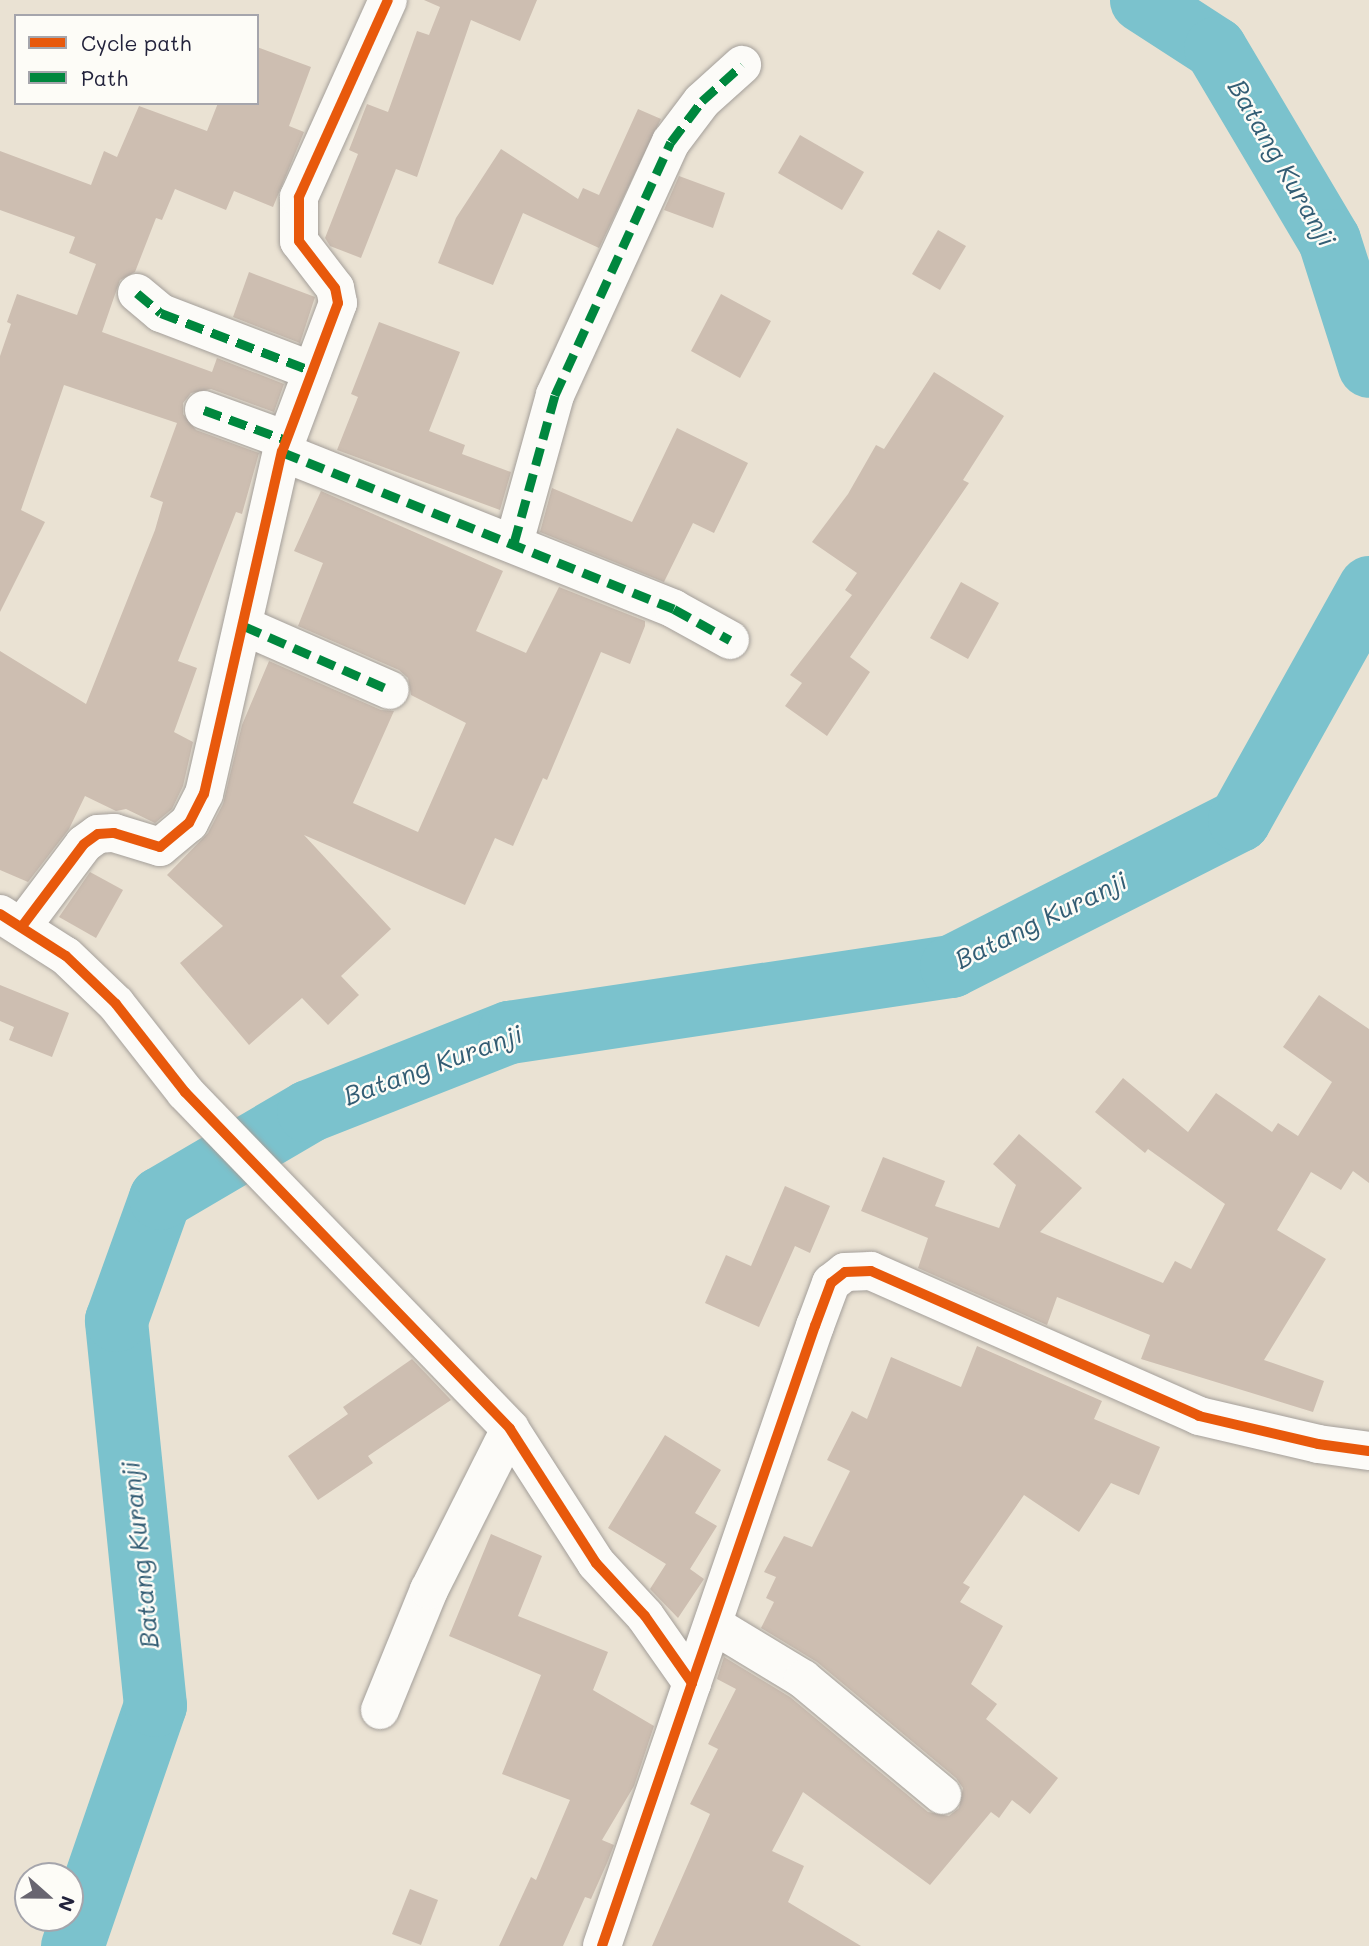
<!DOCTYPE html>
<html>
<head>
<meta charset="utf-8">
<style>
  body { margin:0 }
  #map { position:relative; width:1369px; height:1946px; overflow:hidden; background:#eae2d3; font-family:Mali,sans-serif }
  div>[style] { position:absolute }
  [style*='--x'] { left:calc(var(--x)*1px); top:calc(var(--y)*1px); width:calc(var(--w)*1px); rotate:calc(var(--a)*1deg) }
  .river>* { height:63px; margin:-31.5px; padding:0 31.5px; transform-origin:31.5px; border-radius:31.5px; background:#7bc2cd }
  .building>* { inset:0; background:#cdbeb1 }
  .roads { filter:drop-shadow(0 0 2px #a49f9a) drop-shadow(0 0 2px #a49f9a) }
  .minor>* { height:38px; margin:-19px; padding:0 19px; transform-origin:19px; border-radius:19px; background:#fcfbf8 }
  .quiet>* { height:9px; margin-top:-4.5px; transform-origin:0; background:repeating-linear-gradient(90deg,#00873e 0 18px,transparent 0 27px) }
  .cycleway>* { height:10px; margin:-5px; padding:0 5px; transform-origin:5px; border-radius:5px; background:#e8590c }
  span { translate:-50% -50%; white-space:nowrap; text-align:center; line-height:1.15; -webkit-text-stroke:5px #fdfcf7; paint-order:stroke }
  .water-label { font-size:26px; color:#335d74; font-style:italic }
  .legend { position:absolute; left:14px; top:14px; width:245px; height:91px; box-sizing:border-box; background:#fdfcf7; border:2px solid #a5a5ac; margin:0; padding:9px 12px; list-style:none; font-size:21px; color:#22223b }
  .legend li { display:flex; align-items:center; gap:14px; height:35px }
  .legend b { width:35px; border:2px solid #a5a5ac }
  .north { position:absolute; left:14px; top:1862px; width:70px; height:70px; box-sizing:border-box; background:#fdfcf7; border:2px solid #a5a5ac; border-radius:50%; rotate:111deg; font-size:19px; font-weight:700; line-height:28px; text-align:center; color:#22223b }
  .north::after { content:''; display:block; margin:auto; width:24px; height:32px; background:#686570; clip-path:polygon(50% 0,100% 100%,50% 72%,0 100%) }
</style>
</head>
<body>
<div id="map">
  <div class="river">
    <i style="--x:1141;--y:0;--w:88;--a:33"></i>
    <i style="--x:1215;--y:48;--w:223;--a:59.3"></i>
    <i style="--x:1329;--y:240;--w:132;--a:72.4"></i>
    <i style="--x:72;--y:1946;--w:255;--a:-71"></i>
    <i style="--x:155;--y:1705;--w:387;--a:-95.8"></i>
    <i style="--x:116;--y:1320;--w:130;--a:-70.2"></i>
    <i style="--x:160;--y:1198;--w:172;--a:-30.4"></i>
    <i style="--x:308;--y:1111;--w:216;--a:-21.5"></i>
    <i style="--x:509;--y:1032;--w:447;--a:-8.5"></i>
    <i style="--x:951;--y:966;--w:323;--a:-26.9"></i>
    <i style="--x:1239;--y:820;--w:267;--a:-60.8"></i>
  </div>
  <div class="building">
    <i style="clip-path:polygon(424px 0,537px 0,520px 41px,471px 20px,417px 177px,396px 169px,361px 258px,330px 246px,325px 238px,358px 154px,349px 150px,367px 104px,388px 112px,417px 31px,429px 35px,440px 7px)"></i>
    <i style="clip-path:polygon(257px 47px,311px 67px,289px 126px,304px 132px,273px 207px,234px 191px,226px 210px,175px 189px,162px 220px,156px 218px,135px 272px,120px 280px,102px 332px,212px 372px,217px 358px,284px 384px,274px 412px,211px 389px,191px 393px,183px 403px,183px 414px,196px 430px,259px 453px,242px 514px,236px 512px,178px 661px,197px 668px,174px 732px,193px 742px,183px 786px,172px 809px,155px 823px,126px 809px,116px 811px,85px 796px,69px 829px,28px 882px,0 870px,0 651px,86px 704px,155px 530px,163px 502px,150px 497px,177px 423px,64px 385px,21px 510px,45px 522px,0 612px,0 356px,11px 324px,7px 322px,17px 294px,77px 315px,96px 264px,69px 253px,75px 237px,0 210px,0 151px,91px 185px,104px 151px,117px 157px,139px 106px,207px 131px,218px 103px,257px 103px)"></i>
    <i style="clip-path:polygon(638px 109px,661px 119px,599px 248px,523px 213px,493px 285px,438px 263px,456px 218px,501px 149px,578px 199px,583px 188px,599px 195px)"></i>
    <i style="clip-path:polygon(800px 135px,864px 172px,842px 210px,778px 173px)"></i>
    <i style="clip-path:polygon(679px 176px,725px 193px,713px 228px,664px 210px)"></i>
    <i style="clip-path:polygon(938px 230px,966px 246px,940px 290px,912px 274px)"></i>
    <i style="clip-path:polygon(249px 272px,315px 297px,300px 343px,233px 317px)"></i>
    <i style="clip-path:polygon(721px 294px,771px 321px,740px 378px,691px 351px)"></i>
    <i style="clip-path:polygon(379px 322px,460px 352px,429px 431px,465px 445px,462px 454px,511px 472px,500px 510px,337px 450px,358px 397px,351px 394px)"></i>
    <i style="clip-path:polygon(934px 372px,1004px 416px,963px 480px,969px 483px,850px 657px,870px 672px,827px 736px,785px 706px,802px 683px,790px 675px,852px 595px,845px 590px,857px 573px,812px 542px,848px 494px,876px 445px,884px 449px)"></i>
    <i style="clip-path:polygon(677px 428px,748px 463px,714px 533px,693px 523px,664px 582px,540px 532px,552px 488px,632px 522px)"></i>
    <i style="clip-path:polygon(321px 491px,503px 571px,476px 631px,526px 653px,559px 587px,645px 621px,645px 626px,630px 664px,601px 652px,547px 780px,543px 778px,513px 846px,495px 838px,465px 905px,304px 835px,391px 929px,341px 976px,359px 995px,328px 1025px,302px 998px,249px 1045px,180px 963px,223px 926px,167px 875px,208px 833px,223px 804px,242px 725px,269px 661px,381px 710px,394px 711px,353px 803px,418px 832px,466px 723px,411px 695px,408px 678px,399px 670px,298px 626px,323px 563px,294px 551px)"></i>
    <i style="clip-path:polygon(961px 582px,999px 603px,968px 659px,930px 638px)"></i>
    <i style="clip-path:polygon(90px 872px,123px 890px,96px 938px,59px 917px)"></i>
    <i style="clip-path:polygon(0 985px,69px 1013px,52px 1057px,9px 1040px,14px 1027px,0 1021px)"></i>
    <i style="clip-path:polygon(1319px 995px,1369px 1029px,1369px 1183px,1353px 1171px,1341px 1190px,1311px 1172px,1277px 1230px,1326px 1259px,1264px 1360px,1324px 1381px,1313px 1412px,1141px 1359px,1150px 1335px,1057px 1297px,1047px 1325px,918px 1268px,928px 1238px,861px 1211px,883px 1157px,945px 1181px,935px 1206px,999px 1228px,1016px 1185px,993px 1164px,1019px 1134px,1082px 1188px,1040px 1232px,1163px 1283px,1175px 1261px,1191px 1269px,1225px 1204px,1148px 1149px,1145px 1153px,1095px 1112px,1123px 1078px,1188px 1132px,1216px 1093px,1272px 1132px,1278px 1123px,1298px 1136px,1332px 1082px,1283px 1047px)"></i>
    <i style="clip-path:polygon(785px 1186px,830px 1206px,810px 1253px,795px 1246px,759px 1327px,705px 1303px,726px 1255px,751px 1266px)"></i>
    <i style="clip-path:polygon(977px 1346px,1102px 1401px,1094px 1419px,1160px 1447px,1139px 1495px,1111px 1483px,1079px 1532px,1024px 1495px,963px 1583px,970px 1587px,960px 1602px,1003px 1626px,971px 1684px,997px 1704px,986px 1719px,1058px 1778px,1030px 1814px,1012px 1800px,999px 1818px,991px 1812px,930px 1885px,803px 1792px,772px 1851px,804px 1866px,788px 1902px,861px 1946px,652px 1946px,710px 1814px,690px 1804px,718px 1749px,708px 1744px,736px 1689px,717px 1679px,724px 1657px,790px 1697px,928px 1812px,949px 1816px,959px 1808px,963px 1788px,956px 1778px,817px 1662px,761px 1628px,774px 1602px,766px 1598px,776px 1577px,764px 1572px,784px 1536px,812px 1547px,850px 1471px,827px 1460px,852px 1411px,867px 1419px,891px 1357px,961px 1387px)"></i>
    <i style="clip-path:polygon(412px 1359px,451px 1400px,368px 1456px,373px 1463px,318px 1500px,288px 1456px,348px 1414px,343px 1407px)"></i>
    <i style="clip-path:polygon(665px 1435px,721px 1470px,695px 1513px,717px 1526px,690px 1569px,704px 1579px,678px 1618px,650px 1589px,666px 1564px,608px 1528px)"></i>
    <i style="clip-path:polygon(491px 1534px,542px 1556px,518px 1616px,608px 1652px,593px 1690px,654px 1726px,634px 1786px,602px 1840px,614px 1845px,607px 1863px,591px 1899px,585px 1897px,563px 1946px,499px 1946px,531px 1877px,536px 1880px,570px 1800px,502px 1774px,541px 1675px,449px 1636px)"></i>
    <i style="clip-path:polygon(410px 1889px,438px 1900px,421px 1945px,392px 1934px)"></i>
  </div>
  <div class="roads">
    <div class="minor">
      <i style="--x:137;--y:293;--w:31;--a:40"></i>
      <i style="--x:161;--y:313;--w:162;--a:21"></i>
      <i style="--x:204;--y:410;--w:87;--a:20.1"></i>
      <i style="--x:282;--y:452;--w:422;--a:21.8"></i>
      <i style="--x:674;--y:609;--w:64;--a:29"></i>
      <i style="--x:514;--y:543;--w:154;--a:-74.5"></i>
      <i style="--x:555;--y:395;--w:278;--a:-65.4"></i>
      <i style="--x:671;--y:142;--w:51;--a:-52.9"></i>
      <i style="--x:702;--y:101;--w:54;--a:-42"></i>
      <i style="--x:244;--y:626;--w:159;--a:23.7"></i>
      <i style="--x:0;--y:914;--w:78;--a:32.5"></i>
      <i style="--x:66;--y:956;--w:69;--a:43.8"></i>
      <i style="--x:116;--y:1004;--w:112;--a:51.9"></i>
      <i style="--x:185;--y:1092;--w:468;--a:46"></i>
      <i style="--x:510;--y:1429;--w:159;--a:57.3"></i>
      <i style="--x:596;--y:1563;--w:72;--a:47.2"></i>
      <i style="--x:645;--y:1616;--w:82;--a:55"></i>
      <i style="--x:692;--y:1683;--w:278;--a:108.9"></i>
      <i style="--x:23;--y:925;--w:101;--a:-53"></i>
      <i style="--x:84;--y:844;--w:17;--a:-36"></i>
      <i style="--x:98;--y:834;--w:16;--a:-4"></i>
      <i style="--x:114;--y:833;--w:48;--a:16.9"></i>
      <i style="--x:160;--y:847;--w:38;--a:-40"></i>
      <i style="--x:189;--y:823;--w:33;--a:-63"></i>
      <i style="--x:204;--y:794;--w:351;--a:-77.2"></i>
      <i style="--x:282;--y:452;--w:159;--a:-69.4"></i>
      <i style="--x:338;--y:303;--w:15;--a:-101"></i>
      <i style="--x:335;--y:288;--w:59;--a:-127.5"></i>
      <i style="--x:299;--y:241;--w:44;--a:-90"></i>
      <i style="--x:299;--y:197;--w:216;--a:-65.7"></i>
      <i style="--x:714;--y:1625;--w:104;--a:31.2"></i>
      <i style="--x:803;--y:1679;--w:181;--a:39.8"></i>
      <i style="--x:692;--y:1683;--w:378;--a:-71"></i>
      <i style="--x:815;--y:1326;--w:46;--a:-69.6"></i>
      <i style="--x:831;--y:1283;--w:18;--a:-38"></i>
      <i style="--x:845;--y:1272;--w:26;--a:-2"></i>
      <i style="--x:871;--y:1271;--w:359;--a:23.8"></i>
      <i style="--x:1199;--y:1416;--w:122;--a:13.2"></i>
      <i style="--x:1318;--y:1444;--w:51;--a:7.8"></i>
      <i style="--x:380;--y:1710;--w:130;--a:-67.8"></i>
      <i style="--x:429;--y:1590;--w:180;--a:-63.3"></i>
    </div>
  </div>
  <div class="quiet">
    <i style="--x:137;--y:293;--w:31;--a:40"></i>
    <i style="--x:161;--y:313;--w:162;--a:21"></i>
    <i style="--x:204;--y:410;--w:87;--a:20.1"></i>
    <i style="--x:282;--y:452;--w:422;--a:21.8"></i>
    <i style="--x:674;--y:609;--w:64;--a:29"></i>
    <i style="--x:514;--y:543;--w:154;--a:-74.5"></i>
    <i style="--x:555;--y:395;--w:278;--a:-65.4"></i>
    <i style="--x:671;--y:142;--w:51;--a:-52.9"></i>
    <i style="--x:702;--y:101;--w:54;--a:-42"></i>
    <i style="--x:244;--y:626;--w:159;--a:23.7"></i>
  </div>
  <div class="cycleway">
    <i style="--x:0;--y:914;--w:78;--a:32.5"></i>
    <i style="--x:66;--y:956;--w:69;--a:43.8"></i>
    <i style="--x:116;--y:1004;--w:112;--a:51.9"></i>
    <i style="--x:185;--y:1092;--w:468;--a:46"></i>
    <i style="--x:510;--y:1429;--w:159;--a:57.3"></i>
    <i style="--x:596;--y:1563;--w:72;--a:47.2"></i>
    <i style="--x:645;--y:1616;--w:82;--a:55"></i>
    <i style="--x:692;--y:1683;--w:278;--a:108.9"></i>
    <i style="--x:23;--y:925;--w:101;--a:-53"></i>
    <i style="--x:84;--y:844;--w:17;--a:-36"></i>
    <i style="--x:98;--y:834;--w:16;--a:-4"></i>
    <i style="--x:114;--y:833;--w:48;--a:16.9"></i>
    <i style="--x:160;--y:847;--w:38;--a:-40"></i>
    <i style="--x:189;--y:823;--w:33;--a:-63"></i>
    <i style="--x:204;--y:794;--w:351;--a:-77.2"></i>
    <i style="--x:282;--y:452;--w:159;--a:-69.4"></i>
    <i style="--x:338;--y:303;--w:15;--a:-101"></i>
    <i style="--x:335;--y:288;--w:59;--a:-127.5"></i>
    <i style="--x:299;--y:241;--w:44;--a:-90"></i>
    <i style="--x:299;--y:197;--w:216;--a:-65.7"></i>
    <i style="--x:692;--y:1683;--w:378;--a:-71"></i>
    <i style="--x:815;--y:1326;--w:46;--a:-69.6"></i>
    <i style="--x:831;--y:1283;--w:18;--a:-38"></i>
    <i style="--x:845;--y:1272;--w:26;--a:-2"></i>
    <i style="--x:871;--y:1271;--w:359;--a:23.8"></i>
    <i style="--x:1199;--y:1416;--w:122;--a:13.2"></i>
    <i style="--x:1318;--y:1444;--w:51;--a:7.8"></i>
  </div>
  <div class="water-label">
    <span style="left:1282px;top:163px;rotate:60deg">Batang Kuranji</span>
    <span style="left:1041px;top:920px;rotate:-26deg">Batang Kuranji</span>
    <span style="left:433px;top:1065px;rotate:-20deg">Batang Kuranji</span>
    <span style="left:140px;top:1555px;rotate:-96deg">Batang Kuranji</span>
  </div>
  <ul class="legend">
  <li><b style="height:9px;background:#e8590c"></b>Cycle path</li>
  <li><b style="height:9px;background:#00873e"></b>Path</li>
  </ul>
  <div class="north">N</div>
</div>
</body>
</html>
